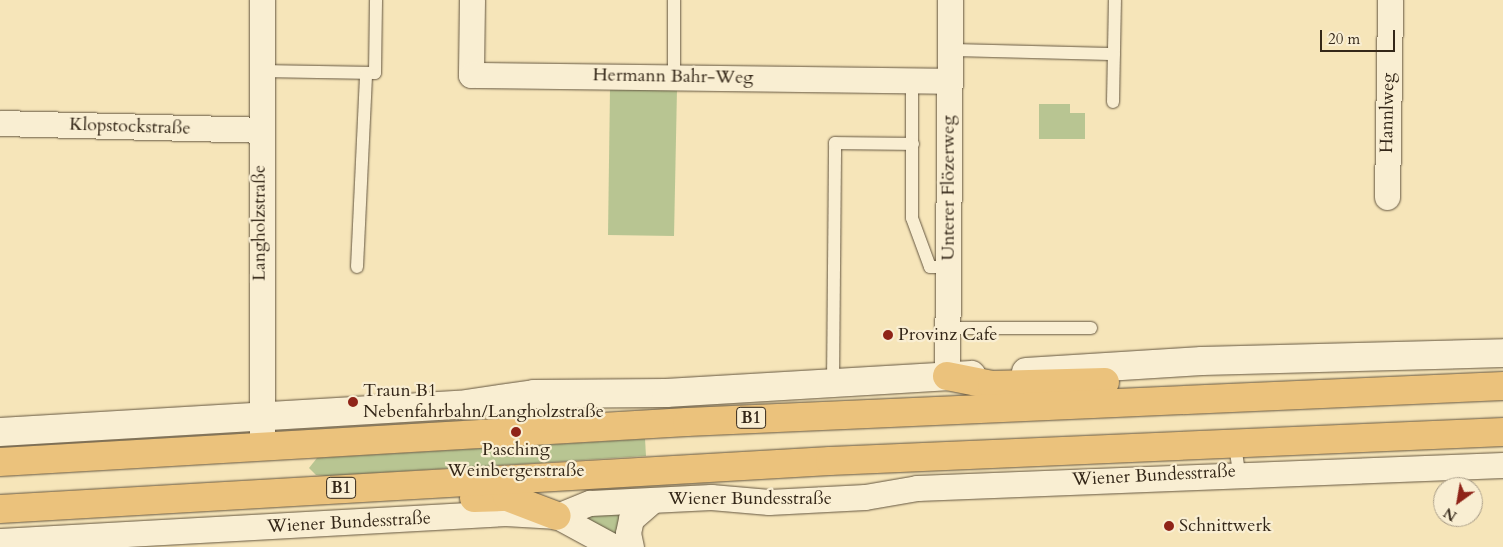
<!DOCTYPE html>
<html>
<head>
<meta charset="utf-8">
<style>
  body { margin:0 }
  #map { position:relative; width:1503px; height:547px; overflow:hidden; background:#f6e5b9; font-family:Cardo,serif }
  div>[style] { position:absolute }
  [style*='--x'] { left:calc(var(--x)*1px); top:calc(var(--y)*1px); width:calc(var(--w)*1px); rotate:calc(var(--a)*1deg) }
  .green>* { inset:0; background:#b8c592 }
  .roads { filter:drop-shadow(0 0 1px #645640) drop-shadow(0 0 1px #645640) }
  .lane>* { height:12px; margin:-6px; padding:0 6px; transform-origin:6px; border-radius:6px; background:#f9eed2 }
  .street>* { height:25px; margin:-12.5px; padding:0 12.5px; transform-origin:12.5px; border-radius:12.5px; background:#f9eed2 }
  .secondary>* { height:28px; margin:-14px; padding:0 14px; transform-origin:14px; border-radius:14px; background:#f9eed2 }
  .primary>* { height:28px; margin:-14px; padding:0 14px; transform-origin:14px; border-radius:14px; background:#ebc27c }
  .dots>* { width:14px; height:14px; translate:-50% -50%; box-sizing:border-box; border:2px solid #f9eed2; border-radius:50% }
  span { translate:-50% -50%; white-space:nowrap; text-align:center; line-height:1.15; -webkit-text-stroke:4.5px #f9eed2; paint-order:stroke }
  .shield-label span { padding:1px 4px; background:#f9eed2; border:1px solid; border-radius:4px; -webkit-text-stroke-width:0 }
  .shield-label { font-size:16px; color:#342718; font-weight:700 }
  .street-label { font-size:18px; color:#342718 }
  .poi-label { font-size:18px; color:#342718 }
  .left { translate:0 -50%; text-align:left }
  .north { position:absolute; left:1433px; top:477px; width:50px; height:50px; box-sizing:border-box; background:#f9eed2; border:1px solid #aa9e88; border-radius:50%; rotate:212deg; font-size:14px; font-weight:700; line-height:20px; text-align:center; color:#342718 }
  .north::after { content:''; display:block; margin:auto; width:18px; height:22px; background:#8f2418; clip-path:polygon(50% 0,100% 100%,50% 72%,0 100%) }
  .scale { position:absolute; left:1320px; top:30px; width:75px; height:22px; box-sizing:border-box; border:2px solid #342718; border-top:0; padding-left:6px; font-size:15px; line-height:18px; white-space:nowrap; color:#342718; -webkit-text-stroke:4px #f9eed2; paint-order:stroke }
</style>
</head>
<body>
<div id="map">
  <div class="green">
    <i style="clip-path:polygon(610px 88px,677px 89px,674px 236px,608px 235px)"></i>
    <i style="clip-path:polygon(1039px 104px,1070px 104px,1070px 113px,1085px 113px,1085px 139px,1039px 139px)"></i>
    <i style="clip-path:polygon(645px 439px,646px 456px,326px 476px,316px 475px,309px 468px,317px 458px)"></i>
    <i style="clip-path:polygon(630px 508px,620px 539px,588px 521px,592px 511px)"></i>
  </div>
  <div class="roads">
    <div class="lane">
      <i style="--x:674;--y:0;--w:77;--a:90"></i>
      <i style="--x:950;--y:50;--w:164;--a:1.4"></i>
      <i style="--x:261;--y:71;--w:114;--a:1"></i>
      <i style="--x:375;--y:73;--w:73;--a:-89.2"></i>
      <i style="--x:912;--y:80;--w:138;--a:90"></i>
      <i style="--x:912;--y:218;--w:52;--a:69.8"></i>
      <i style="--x:930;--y:267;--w:18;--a:0"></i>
      <i style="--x:1113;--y:102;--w:102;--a:-88.9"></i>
      <i style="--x:357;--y:267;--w:194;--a:-87.3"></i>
      <i style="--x:948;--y:328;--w:143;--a:0"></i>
      <i style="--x:833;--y:383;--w:240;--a:-89.5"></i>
      <i style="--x:835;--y:143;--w:78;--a:0.7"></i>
      <i style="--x:1234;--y:440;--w:32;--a:81"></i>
    </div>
    <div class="street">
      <i style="--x:472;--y:0;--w:75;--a:90.8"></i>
      <i style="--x:471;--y:75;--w:479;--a:0.7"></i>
      <i style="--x:0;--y:123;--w:260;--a:1.5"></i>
      <i style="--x:1387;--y:197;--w:197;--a:-89.1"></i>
      <i style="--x:947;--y:376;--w:376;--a:-89.5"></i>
      <i style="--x:262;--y:446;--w:446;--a:-90"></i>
      <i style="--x:557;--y:516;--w:65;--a:28.5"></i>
      <i style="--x:0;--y:541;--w:506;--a:-3.17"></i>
      <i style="--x:505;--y:513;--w:52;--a:3.3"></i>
      <i style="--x:557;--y:516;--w:35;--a:-22"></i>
      <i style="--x:590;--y:503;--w:121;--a:-2.8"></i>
      <i style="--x:711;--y:497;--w:58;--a:4.9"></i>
      <i style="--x:769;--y:502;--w:96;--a:-3"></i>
      <i style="--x:865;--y:497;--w:53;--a:-9.8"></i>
      <i style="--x:917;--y:488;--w:586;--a:-2.25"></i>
      <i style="--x:631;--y:547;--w:14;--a:-102"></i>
      <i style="--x:628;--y:533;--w:14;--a:-78"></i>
      <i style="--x:631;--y:519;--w:29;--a:-41"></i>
    </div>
    <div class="secondary">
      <i style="--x:1026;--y:372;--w:176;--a:-3.6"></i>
      <i style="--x:1202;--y:361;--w:301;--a:-1.5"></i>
      <i style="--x:0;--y:432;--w:460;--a:-3.4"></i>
      <i style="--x:459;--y:405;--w:76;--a:-8.3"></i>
      <i style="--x:534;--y:394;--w:132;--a:-0.4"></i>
      <i style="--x:666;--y:393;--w:306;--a:-3.4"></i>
    </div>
    <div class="primary">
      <i style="--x:947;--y:376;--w:46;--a:11.3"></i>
      <i style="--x:992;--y:385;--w:113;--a:-1.5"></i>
      <i style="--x:0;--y:462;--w:688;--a:-3.33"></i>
      <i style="--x:687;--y:422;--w:817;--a:-2.53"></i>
      <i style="--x:474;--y:498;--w:33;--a:-2"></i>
      <i style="--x:507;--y:497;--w:53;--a:20.8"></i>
      <i style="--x:0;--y:509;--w:831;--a:-3.31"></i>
      <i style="--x:830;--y:461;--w:674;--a:-2.47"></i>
    </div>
  </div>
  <div class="dots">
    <i style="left:888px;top:335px;background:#8f2418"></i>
    <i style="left:353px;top:402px;background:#8f2418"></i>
    <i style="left:516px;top:432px;background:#8f2418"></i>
    <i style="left:1169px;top:526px;background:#8f2418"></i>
  </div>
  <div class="shield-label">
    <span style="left:751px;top:418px">B1</span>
    <span style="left:341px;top:488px">B1</span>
  </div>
  <div class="street-label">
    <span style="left:673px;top:77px;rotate:1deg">Hermann Bahr-Weg</span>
    <span style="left:1388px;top:113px;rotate:-89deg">Hannlweg</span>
    <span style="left:130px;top:127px;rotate:2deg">Klopstockstraße</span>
    <span style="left:949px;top:188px;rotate:-90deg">Unterer Flözerweg</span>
    <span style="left:260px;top:223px;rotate:-90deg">Langholzstraße</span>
    <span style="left:1154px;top:476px;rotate:-3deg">Wiener Bundesstraße</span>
    <span style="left:750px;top:499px">Wiener Bundesstraße</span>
    <span style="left:349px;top:523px;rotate:-3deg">Wiener Bundesstraße</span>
  </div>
  <div class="poi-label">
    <span class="left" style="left:898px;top:335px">Provinz Cafe</span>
    <span class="left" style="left:363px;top:402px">Traun B1<br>Nebenfahrbahn/Langholzstraße</span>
    <span style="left:516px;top:461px">Pasching<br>Weinbergerstraße</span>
    <span class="left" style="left:1179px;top:526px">Schnittwerk</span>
  </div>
  <div class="north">N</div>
  <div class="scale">20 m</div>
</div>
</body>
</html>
